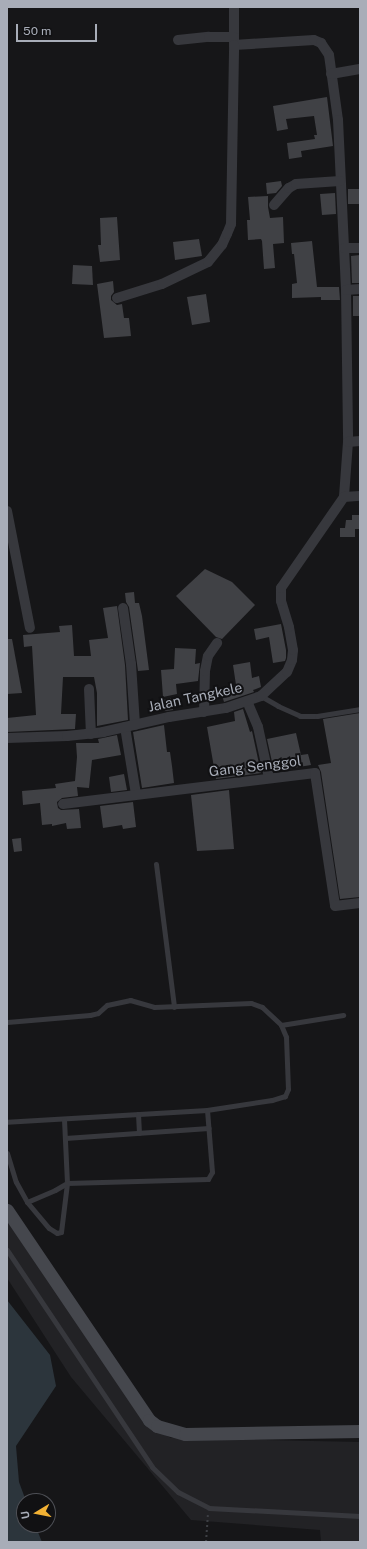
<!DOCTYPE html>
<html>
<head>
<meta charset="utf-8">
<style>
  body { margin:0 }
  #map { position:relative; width:367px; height:1549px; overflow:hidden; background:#161618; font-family:"Public Sans",sans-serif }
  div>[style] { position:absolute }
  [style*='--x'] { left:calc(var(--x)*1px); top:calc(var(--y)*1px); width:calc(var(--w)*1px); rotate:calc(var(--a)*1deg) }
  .built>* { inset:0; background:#222225 }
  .water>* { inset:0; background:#2c353c }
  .building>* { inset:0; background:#404145 }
  .path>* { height:2px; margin-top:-1px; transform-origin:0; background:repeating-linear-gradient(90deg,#3d3f44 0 2px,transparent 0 5px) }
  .lane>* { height:5px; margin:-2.5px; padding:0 2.5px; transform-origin:2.5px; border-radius:2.5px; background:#37383d }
  .street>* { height:10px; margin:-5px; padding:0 5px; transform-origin:5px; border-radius:5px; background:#37383d }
  .secondary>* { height:13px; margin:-6.5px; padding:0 6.5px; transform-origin:6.5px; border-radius:6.5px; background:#45474d }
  span { translate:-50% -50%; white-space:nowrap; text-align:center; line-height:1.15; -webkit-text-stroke:4px #111113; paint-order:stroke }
  .street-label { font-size:14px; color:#a8adb8 }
  .frame { position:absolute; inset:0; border:8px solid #a8adb8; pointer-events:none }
  .north { position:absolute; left:16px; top:1493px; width:40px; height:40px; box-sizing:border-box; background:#111113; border:1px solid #4d4f55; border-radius:50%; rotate:260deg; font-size:11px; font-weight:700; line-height:16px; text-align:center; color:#a8adb8 }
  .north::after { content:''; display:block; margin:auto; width:14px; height:18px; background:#f2b134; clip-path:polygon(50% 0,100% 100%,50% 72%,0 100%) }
  .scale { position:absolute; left:16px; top:24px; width:81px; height:18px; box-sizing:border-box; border:2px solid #a8adb8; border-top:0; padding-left:5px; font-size:12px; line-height:14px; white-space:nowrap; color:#a8adb8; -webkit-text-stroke:3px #111113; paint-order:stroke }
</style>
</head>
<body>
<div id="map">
  <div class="built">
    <i style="clip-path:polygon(7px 1219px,146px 1425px,171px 1438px,360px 1442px,360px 1542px,321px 1542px,320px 1530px,191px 1520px,71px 1377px,7px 1278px)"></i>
  </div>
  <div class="water">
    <i style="clip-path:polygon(7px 1300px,50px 1355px,56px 1386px,16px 1446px,19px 1482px,26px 1501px,24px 1501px,24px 1525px,35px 1525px,42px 1542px,7px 1542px)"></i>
  </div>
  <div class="building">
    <i style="clip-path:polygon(327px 97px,333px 146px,301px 151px,302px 157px,289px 159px,287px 143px,315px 139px,314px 135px,317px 135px,314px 116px,286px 119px,288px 129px,277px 131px,273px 106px)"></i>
    <i style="clip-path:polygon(281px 181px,282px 186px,276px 193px,267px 194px,266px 183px)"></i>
    <i style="clip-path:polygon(348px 189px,360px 189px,360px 204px,348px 204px)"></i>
    <i style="clip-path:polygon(335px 193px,336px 214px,322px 215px,320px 194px)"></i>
    <i style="clip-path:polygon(268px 196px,268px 207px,270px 218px,283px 217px,284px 243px,273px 244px,275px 268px,264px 269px,262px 241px,261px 239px,248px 240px,247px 220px,250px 220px,248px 197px)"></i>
    <i style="clip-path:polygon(117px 217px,120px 260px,100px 262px,98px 245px,101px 245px,100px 218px)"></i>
    <i style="clip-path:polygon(199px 239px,202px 256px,175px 260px,173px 242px)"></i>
    <i style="clip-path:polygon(312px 241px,317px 287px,339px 287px,340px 300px,321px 300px,321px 297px,292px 298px,292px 284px,297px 283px,294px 254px,292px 254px,291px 243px)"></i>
    <i style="clip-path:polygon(360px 255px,360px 283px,352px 283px,351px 256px)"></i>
    <i style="clip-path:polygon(73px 265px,92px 266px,93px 285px,72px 284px)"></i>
    <i style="clip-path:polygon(113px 281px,114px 292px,111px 296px,111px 300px,117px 305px,122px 304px,124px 318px,129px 318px,131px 336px,104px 338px,97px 284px)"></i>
    <i style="clip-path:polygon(206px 294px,210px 322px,192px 325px,187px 297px)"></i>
    <i style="clip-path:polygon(353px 296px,360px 296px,360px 316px,353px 316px)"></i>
    <i style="clip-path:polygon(352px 515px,360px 515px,360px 529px,355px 529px,355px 537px,340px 537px,340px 528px,345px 528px,346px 520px,352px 520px)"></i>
    <i style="clip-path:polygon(205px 569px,232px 582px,255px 605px,222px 639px,216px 637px,176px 596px)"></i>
    <i style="clip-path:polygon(134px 592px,135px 603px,139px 603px,142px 616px,149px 670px,138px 671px,129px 607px,126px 602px,125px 593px)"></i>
    <i style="clip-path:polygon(117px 606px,125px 665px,128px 720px,97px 726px,97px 693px,94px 677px,63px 677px,61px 714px,76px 714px,75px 729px,7px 732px,7px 718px,36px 715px,32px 646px,24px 647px,23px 635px,60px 632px,59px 626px,72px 625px,74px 656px,91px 656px,89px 640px,108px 638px,103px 608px)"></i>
    <i style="clip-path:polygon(281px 624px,286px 650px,286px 658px,285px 661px,273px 663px,269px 637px,256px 640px,254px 629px)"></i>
    <i style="clip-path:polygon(7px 639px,12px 639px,22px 693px,7px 694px)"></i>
    <i style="clip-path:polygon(175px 648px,196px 649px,195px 664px,200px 663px,198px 681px,176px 684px,177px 694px,163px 697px,161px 670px,174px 669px)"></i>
    <i style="clip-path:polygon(250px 662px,252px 678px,259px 676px,261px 687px,253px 690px,254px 692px,224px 702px,220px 689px,236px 685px,233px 665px)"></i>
    <i style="clip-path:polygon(171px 698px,173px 710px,165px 711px,162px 700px)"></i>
    <i style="clip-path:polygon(243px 709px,250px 732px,252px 731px,261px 773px,216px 779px,207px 727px,235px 721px,234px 712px)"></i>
    <i style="clip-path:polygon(360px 713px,360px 897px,340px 899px,321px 772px,318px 765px,331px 763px,323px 719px)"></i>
    <i style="clip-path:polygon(164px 725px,167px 752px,170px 752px,172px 766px,174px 783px,142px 788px,133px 732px)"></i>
    <i style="clip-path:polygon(296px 733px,301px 755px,308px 754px,311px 765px,274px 771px,267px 739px)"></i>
    <i style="clip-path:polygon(117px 735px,121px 755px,92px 760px,89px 788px,77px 787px,78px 796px,62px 798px,57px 802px,58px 808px,61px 810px,79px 809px,81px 828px,67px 829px,66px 823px,52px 826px,52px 824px,42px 825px,40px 803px,23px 805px,22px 791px,56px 788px,55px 784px,75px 781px,77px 757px,76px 743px,99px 743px,98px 739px)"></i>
    <i style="clip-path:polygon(124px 774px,127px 790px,111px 792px,109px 777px)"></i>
    <i style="clip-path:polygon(229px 790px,234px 849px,197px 851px,191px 795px)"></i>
    <i style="clip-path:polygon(133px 802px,136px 827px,123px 829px,122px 825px,103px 828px,100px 806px)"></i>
    <i style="clip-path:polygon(21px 838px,22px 851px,14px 852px,12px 839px)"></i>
  </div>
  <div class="path">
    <i style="--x:206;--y:1542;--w:27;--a:-86"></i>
  </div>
  <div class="lane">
    <i style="--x:261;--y:696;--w:20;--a:30"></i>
    <i style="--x:278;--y:706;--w:24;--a:24"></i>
    <i style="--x:300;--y:716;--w:17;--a:0"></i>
    <i style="--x:317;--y:716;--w:44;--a:-9.2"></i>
    <i style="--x:156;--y:864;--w:144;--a:82.8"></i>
    <i style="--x:7;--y:1022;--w:83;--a:-4.8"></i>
    <i style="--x:90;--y:1015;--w:8;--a:-14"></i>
    <i style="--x:98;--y:1013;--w:12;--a:-42"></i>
    <i style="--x:107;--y:1005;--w:24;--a:-12"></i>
    <i style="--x:130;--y:1000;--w:25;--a:16"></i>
    <i style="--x:154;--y:1007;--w:97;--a:-2.4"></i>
    <i style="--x:251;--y:1003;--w:12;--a:20"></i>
    <i style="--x:262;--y:1007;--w:26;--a:43"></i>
    <i style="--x:281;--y:1025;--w:13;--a:67"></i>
    <i style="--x:286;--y:1037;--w:52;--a:87.8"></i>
    <i style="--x:288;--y:1089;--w:8;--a:113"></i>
    <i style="--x:285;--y:1096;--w:14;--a:163"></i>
    <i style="--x:272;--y:1100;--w:66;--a:171.3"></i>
    <i style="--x:207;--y:1110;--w:200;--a:176.6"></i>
    <i style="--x:281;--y:1025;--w:63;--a:-9.2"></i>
    <i style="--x:138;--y:1114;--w:19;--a:87"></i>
    <i style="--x:65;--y:1138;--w:144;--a:-4"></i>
    <i style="--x:7;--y:1153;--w:30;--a:73"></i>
    <i style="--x:16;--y:1182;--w:23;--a:61"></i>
    <i style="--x:27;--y:1202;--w:34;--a:50"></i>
    <i style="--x:49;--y:1228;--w:9;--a:32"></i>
    <i style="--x:57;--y:1233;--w:4;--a:-14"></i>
    <i style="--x:61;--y:1232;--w:49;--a:-83"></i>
    <i style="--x:67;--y:1183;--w:63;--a:-92.7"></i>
    <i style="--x:27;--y:1202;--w:30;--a:-23"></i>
    <i style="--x:55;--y:1190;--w:14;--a:-30"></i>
    <i style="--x:67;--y:1183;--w:141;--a:-1.6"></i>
    <i style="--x:208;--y:1179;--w:8;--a:-60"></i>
    <i style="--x:212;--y:1172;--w:62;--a:-94.6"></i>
    <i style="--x:7;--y:1250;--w:261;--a:56.2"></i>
    <i style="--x:152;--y:1467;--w:36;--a:44"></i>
    <i style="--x:178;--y:1492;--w:35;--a:27"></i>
    <i style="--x:209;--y:1508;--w:151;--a:3"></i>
  </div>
  <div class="street">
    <i style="--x:234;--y:7;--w:38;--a:90"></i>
    <i style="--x:234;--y:45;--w:80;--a:-3.6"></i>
    <i style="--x:314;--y:40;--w:8;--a:23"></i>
    <i style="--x:321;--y:43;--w:14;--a:56"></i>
    <i style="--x:329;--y:55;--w:66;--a:82.1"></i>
    <i style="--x:338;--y:120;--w:170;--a:87.3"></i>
    <i style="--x:346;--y:290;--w:152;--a:89.2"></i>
    <i style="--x:348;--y:442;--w:55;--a:94.2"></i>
    <i style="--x:178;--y:40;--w:31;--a:-6"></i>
    <i style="--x:209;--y:37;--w:25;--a:0"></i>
    <i style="--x:331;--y:74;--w:29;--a:-10"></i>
    <i style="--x:274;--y:205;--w:23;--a:-49"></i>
    <i style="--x:289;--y:188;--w:8;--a:-30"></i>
    <i style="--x:296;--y:184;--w:44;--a:-3.9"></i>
    <i style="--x:344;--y:248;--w:16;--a:0"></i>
    <i style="--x:346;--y:290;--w:14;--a:-4"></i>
    <i style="--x:117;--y:298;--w:47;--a:-17.3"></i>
    <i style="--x:162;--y:284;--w:51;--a:-25.6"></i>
    <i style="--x:208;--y:262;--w:22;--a:-51"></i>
    <i style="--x:222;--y:245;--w:12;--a:-66"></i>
    <i style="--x:227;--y:234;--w:11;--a:-68"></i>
    <i style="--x:231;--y:224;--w:179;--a:-89"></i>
    <i style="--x:348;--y:442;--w:12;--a:-5"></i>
    <i style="--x:7;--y:511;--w:119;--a:78.9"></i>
    <i style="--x:123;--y:608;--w:57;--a:81.9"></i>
    <i style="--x:131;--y:664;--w:61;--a:86.2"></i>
    <i style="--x:89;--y:689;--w:45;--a:87.5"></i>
    <i style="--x:247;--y:701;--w:28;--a:67"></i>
    <i style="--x:258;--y:727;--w:52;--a:77.8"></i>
    <i style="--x:204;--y:712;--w:41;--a:-88.6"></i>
    <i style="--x:205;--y:671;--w:15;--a:-79"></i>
    <i style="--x:208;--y:656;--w:16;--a:-55"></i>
    <i style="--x:125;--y:727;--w:68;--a:80.7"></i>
    <i style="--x:7;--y:738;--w:60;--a:-1.9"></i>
    <i style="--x:67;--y:736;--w:36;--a:-6"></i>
    <i style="--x:103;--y:732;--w:68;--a:-12.8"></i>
    <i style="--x:169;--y:717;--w:58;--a:-9"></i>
    <i style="--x:226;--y:708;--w:37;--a:-19"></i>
    <i style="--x:261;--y:696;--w:35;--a:-43"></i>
    <i style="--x:287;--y:672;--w:13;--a:-67"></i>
    <i style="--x:292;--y:660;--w:10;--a:-84"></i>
    <i style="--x:293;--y:650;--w:23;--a:-100"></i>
    <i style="--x:289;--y:627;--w:27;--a:-107"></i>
    <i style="--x:281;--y:601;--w:13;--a:-90"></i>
    <i style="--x:281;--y:588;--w:111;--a:-55.3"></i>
    <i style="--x:344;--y:497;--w:16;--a:-4"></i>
    <i style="--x:63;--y:804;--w:254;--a:-7"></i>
    <i style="--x:315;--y:773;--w:134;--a:81.4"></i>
    <i style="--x:335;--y:906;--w:25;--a:-7"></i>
  </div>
  <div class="secondary">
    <i style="--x:7;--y:1210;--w:254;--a:55.9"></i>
    <i style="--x:149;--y:1420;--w:10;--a:37"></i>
    <i style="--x:157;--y:1426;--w:29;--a:16"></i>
    <i style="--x:185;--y:1434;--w:175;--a:-1"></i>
  </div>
  <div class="street-label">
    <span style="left:195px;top:697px;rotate:-12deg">Jalan Tangkele</span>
    <span style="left:255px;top:766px;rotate:-7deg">Gang Senggol</span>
  </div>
  <div class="frame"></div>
  <div class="north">U</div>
  <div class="scale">50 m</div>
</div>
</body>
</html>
